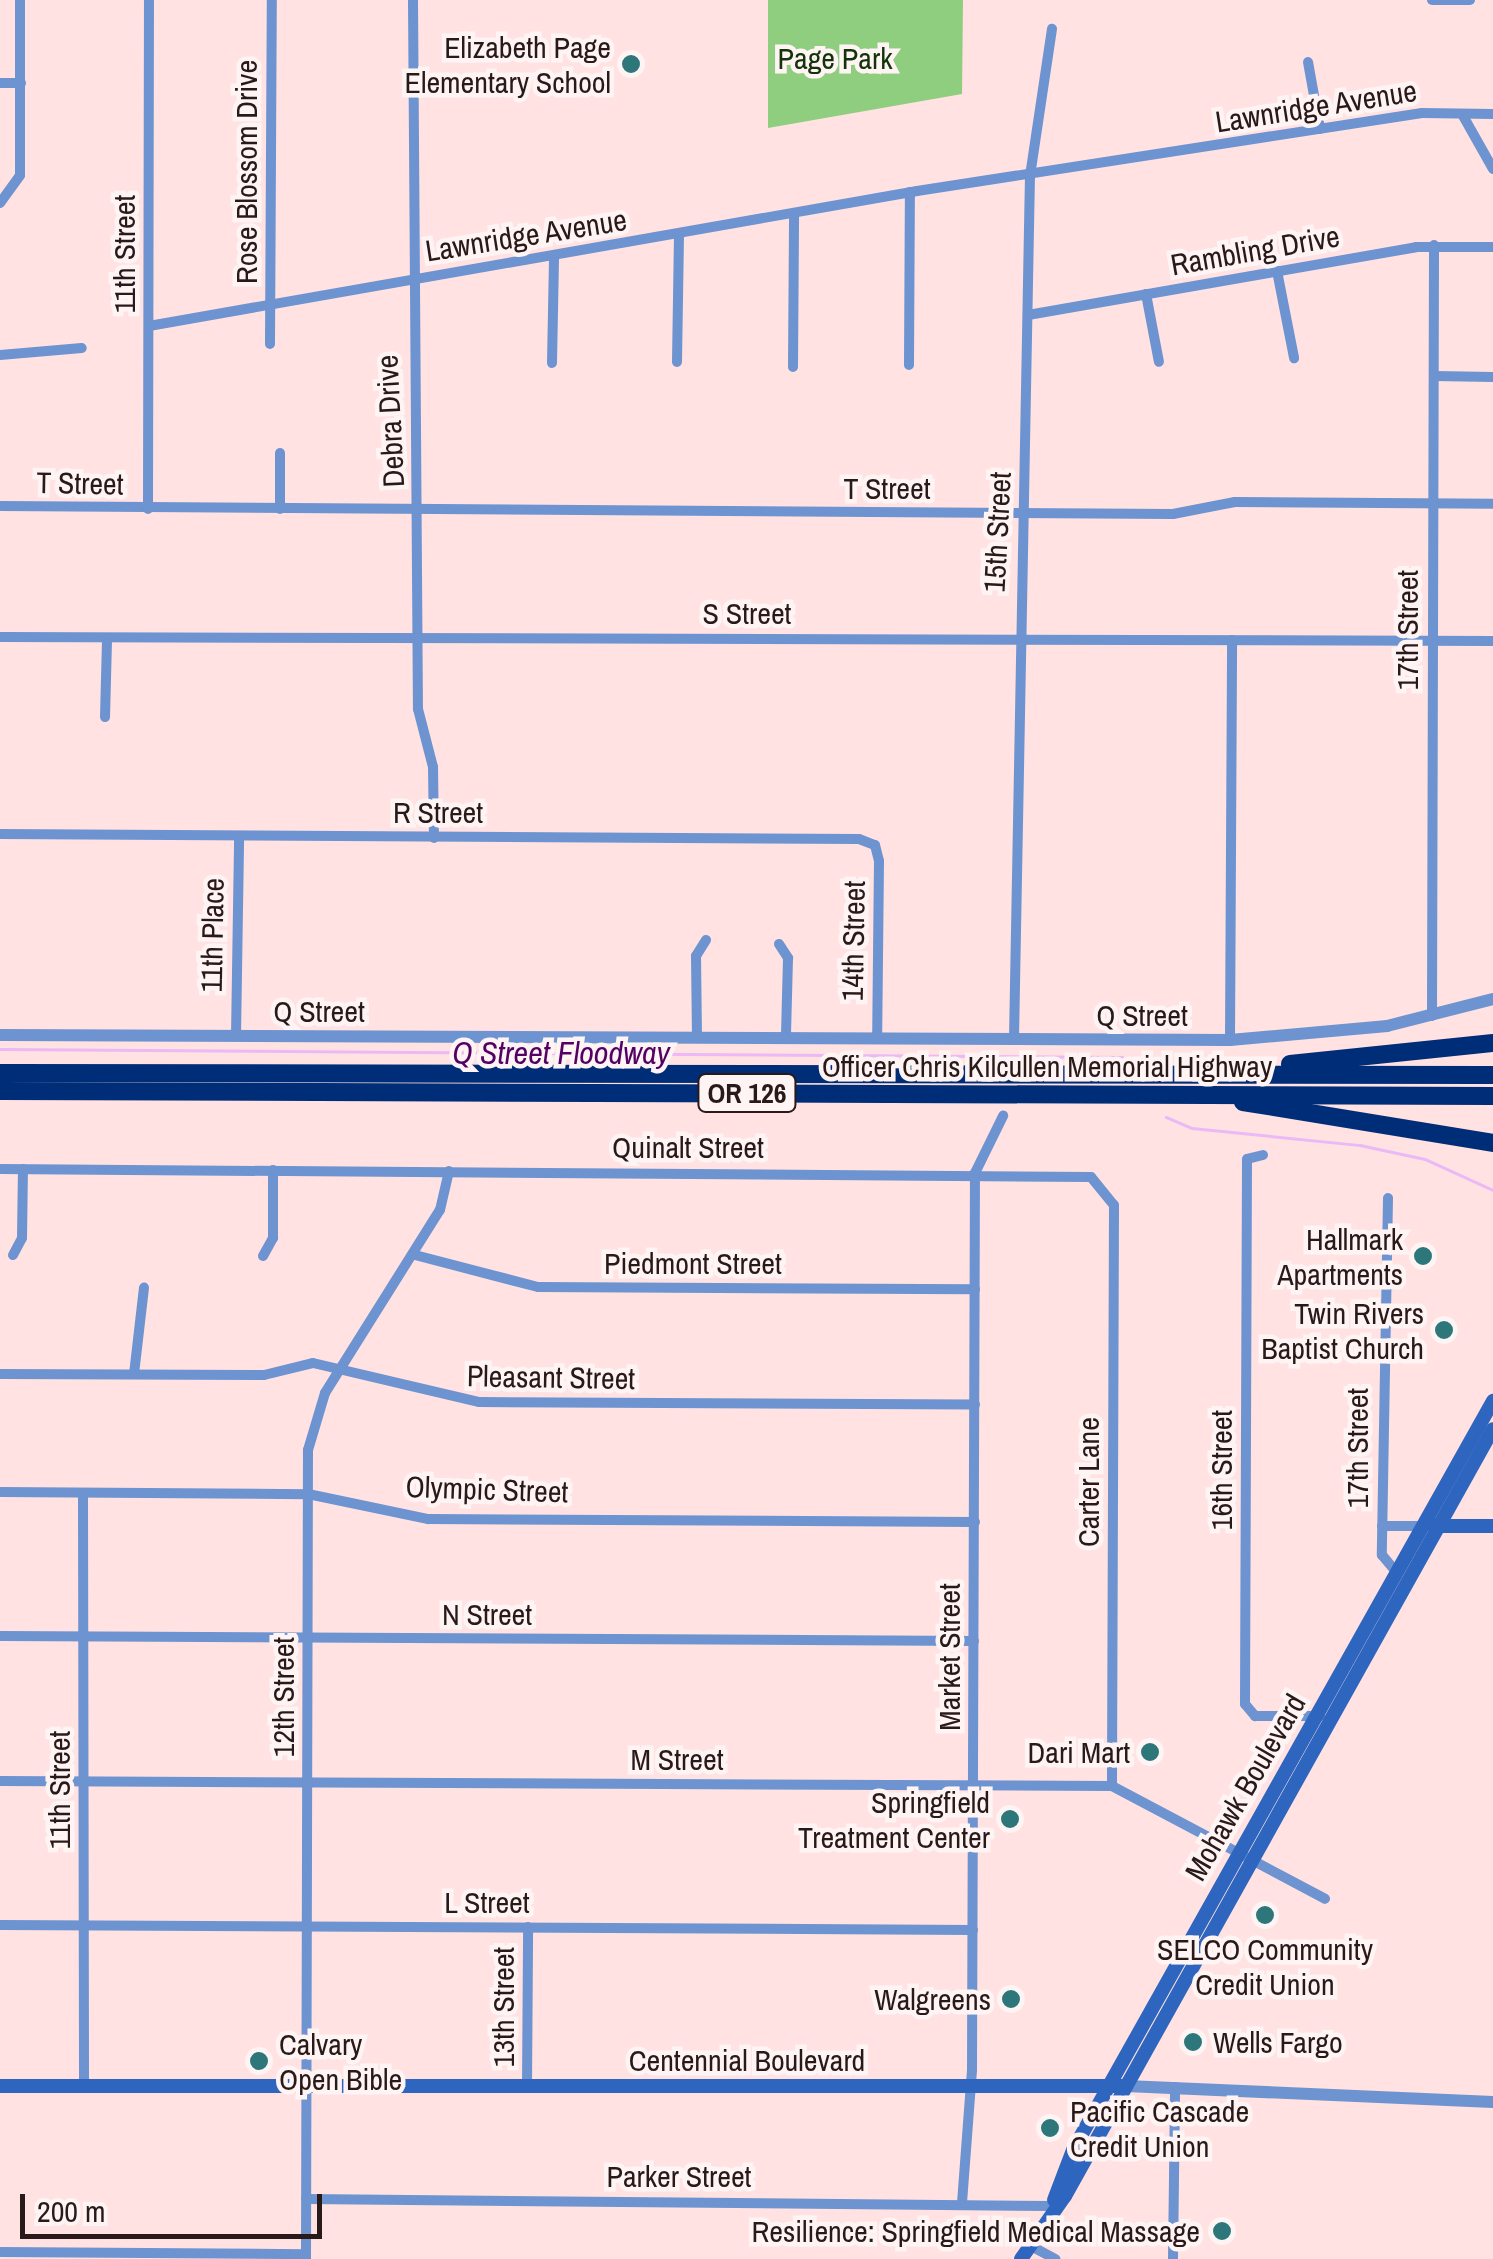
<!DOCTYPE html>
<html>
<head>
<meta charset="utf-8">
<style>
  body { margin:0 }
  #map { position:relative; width:1493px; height:2259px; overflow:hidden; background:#ffe2e1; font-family:"Archivo Narrow",sans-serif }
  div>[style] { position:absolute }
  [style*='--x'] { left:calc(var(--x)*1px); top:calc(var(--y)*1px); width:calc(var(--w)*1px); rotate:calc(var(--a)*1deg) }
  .green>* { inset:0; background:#8ece7e }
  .stream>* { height:2.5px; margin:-1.25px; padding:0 1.25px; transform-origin:1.25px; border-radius:1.25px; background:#eab9f6 }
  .minor>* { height:10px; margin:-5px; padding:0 5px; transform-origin:5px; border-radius:5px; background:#6d93d0 }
  .tertiary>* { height:12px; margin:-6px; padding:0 6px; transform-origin:6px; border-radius:6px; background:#6d93d0 }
  .secondary>* { height:14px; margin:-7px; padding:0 7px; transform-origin:7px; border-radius:7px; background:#2d65bf }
  .motorway>* { height:18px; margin:-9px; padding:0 9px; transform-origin:9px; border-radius:9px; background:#002d77 }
  .dots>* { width:28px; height:28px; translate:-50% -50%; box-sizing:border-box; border:5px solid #fef4f4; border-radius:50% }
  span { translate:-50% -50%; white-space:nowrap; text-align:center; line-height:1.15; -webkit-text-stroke:9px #fef4f4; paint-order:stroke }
  .shield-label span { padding:2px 8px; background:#fef4f4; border:2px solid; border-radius:8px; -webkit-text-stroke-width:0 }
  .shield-label { font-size:28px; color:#2a1919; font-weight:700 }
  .poi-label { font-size:30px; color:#2a1919 }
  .right { translate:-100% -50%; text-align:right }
  .left { translate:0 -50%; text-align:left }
  .park-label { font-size:30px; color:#13340a }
  .street-label { font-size:30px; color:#2a1919 }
  .water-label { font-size:32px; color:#540064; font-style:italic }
  .scale { position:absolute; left:20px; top:2194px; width:302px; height:45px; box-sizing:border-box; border:5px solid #2a1919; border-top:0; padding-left:12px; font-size:30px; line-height:35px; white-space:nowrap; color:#2a1919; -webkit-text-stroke:8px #fef4f4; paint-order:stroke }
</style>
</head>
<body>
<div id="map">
  <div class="green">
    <i style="clip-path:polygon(768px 0,963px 0,962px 94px,768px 128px)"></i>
  </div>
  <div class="stream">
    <i style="--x:0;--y:1049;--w:1122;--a:0.41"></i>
    <i style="--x:1166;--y:1117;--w:28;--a:23"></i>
    <i style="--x:1192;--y:1128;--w:169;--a:5.8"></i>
    <i style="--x:1360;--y:1145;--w:66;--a:12.2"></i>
    <i style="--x:1425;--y:1159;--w:75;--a:24.5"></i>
  </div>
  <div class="minor">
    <i style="--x:413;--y:0;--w:709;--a:89.6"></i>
    <i style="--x:418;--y:709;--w:60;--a:75.5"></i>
    <i style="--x:433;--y:767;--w:71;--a:89.2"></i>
    <i style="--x:1432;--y:0;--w:38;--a:0"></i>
    <i style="--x:1308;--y:62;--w:68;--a:79.8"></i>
    <i style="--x:0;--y:83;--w:21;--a:0"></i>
    <i style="--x:1462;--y:114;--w:63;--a:60.6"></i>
    <i style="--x:0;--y:203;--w:34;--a:-54"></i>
    <i style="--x:20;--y:175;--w:175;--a:-90"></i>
    <i style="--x:1277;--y:271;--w:89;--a:78.9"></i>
    <i style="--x:1146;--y:294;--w:69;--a:79.2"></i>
    <i style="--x:1028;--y:315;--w:394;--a:-9.9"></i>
    <i style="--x:1416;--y:247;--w:77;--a:0"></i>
    <i style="--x:149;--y:326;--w:780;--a:-9.97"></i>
    <i style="--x:917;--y:191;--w:511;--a:-8.78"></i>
    <i style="--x:1422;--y:113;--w:71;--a:0.8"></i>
    <i style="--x:270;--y:344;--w:344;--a:-89.7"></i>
    <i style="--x:0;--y:355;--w:82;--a:-4.9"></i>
    <i style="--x:677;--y:362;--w:127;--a:-89.1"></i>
    <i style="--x:552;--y:363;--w:107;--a:-88.9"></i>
    <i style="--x:909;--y:365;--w:173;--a:-89.7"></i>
    <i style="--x:793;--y:367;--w:151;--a:-89.6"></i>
    <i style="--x:1434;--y:376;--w:59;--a:1"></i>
    <i style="--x:280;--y:453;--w:56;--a:90"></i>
    <i style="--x:0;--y:506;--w:1173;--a:0.39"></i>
    <i style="--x:1173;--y:514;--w:63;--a:-11"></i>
    <i style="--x:1235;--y:502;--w:258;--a:0.4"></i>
    <i style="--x:148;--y:509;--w:509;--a:-89.89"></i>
    <i style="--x:0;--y:637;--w:1493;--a:0.15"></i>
    <i style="--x:105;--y:717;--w:78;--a:-88.5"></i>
    <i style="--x:0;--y:834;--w:859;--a:0.33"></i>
    <i style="--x:859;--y:839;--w:17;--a:21"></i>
    <i style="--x:875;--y:845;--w:16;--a:76"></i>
    <i style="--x:879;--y:861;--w:177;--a:90.6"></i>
    <i style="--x:779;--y:944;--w:17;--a:57"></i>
    <i style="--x:788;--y:958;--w:79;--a:91.5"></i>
    <i style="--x:1432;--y:1016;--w:771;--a:-89.85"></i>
    <i style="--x:236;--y:1036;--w:200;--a:-89.1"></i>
    <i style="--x:697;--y:1038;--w:82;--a:-90.7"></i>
    <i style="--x:696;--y:956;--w:19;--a:-58"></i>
    <i style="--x:1014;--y:1039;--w:863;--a:-88.94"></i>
    <i style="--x:1030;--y:176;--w:149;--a:-81.5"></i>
    <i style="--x:1230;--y:1040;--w:400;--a:-89.7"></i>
    <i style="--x:1263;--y:1155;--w:16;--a:166"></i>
    <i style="--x:1247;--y:1159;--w:545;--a:90.21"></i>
    <i style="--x:1245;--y:1704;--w:16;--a:50"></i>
    <i style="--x:1255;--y:1716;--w:65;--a:0"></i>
    <i style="--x:0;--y:1169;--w:1091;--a:0.42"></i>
    <i style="--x:1091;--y:1177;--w:36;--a:51"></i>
    <i style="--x:1114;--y:1205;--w:581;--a:90.2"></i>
    <i style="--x:1388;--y:1198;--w:357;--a:91"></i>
    <i style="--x:1382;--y:1555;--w:23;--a:50"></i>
    <i style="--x:13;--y:1255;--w:19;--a:-62"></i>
    <i style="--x:22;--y:1238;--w:69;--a:-89.2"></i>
    <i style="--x:415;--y:1255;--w:127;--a:14.6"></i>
    <i style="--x:538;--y:1287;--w:437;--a:0.3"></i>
    <i style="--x:263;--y:1256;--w:21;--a:-61"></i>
    <i style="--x:273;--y:1238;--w:68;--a:-90"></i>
    <i style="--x:0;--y:1374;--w:264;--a:0.2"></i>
    <i style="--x:264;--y:1375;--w:50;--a:-13.8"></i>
    <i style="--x:313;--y:1363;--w:171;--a:13.2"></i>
    <i style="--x:479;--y:1402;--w:496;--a:0.3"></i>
    <i style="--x:134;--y:1374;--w:87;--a:-83.4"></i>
    <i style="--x:0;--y:1492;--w:308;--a:0.4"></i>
    <i style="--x:308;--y:1494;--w:123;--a:11.8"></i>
    <i style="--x:428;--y:1519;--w:547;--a:0.31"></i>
    <i style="--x:83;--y:1493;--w:594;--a:89.9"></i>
    <i style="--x:1382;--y:1526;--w:41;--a:0"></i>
    <i style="--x:0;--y:1636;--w:974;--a:0.29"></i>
    <i style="--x:0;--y:1781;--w:1112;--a:0.26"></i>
    <i style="--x:1112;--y:1786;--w:241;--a:27.9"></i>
    <i style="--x:0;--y:1925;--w:973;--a:0.29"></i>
    <i style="--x:527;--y:2087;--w:160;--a:-89.6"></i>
    <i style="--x:306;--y:2199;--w:745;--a:0.54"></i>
    <i style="--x:962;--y:2203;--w:133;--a:-85.7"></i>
    <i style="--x:972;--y:2070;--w:897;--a:-89.81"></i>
    <i style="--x:975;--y:1173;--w:64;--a:-63.8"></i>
    <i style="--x:1029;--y:2245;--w:30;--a:28"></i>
    <i style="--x:0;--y:2252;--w:305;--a:0.4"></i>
    <i style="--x:306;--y:2259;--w:809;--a:-89.86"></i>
    <i style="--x:308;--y:1450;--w:59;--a:-73.4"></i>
    <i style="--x:325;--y:1393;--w:216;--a:-57.9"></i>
    <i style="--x:440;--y:1210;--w:40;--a:-77"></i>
    <i style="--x:1173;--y:2259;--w:172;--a:-89.3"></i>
  </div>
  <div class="tertiary">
    <i style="--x:0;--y:1035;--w:1230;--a:0.23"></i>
    <i style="--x:1230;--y:1040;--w:158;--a:-5.1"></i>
    <i style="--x:1387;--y:1026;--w:109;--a:-14.3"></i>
    <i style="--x:1126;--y:2086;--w:367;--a:2.5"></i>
  </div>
  <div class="secondary">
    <i style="--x:1434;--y:1526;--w:59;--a:0"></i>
    <i style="--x:0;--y:2086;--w:1126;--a:0"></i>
    <i style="--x:1054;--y:2200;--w:53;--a:-69.2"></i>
    <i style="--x:1073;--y:2150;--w:859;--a:-60.72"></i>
    <i style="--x:1021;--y:2259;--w:77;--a:-55.1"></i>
    <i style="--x:1065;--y:2196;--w:878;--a:-60.84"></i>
  </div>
  <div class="motorway">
    <i style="--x:1290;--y:1064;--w:204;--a:-5.9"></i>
    <i style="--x:0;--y:1073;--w:1493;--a:0.08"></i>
    <i style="--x:0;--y:1091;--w:1493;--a:0.19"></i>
    <i style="--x:1243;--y:1102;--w:253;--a:9.3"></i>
  </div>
  <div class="dots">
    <i style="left:631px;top:64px;background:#2d777a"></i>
    <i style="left:1423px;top:1256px;background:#2d777a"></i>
    <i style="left:1444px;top:1330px;background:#2d777a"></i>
    <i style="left:1150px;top:1752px;background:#2d777a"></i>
    <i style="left:1010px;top:1819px;background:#2d777a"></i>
    <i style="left:1265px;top:1915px;background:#2d777a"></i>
    <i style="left:1011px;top:1999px;background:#2d777a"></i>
    <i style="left:1193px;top:2042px;background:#2d777a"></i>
    <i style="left:259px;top:2061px;background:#2d777a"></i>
    <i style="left:1050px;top:2128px;background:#2d777a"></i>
    <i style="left:1222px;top:2231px;background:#2d777a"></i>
  </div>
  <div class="shield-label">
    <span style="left:747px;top:1093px">OR 126</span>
  </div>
  <div class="poi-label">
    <span class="right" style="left:611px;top:64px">Elizabeth Page<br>Elementary School</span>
    <span class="right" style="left:1403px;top:1256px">Hallmark<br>Apartments</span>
    <span class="right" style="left:1424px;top:1330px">Twin Rivers<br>Baptist Church</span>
    <span class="right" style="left:1130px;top:1752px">Dari Mart</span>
    <span class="right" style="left:990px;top:1819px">Springfield<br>Treatment Center</span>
    <span style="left:1265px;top:1966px">SELCO Community<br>Credit Union</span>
    <span class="right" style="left:991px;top:1999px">Walgreens</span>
    <span class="left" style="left:1213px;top:2042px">Wells Fargo</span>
    <span class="left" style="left:279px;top:2061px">Calvary<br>Open Bible</span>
    <span class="left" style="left:1070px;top:2128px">Pacific Cascade<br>Credit Union</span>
    <span class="right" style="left:1200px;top:2231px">Resilience: Springfield Medical Massage</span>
  </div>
  <div class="park-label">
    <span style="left:835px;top:58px">Page Park</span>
  </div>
  <div class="street-label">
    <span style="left:1316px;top:106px;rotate:-9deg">Lawnridge Avenue</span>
    <span style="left:246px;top:172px;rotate:-90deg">Rose Blossom Drive</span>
    <span style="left:526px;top:235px;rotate:-9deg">Lawnridge Avenue</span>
    <span style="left:1255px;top:250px;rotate:-10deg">Rambling Drive</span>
    <span style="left:124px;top:254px;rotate:-90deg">11th Street</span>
    <span style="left:390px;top:421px;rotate:-93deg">Debra Drive</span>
    <span style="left:80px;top:483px;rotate:1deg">T Street</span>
    <span style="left:887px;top:488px">T Street</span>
    <span style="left:997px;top:532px;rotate:-87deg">15th Street</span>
    <span style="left:747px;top:613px">S Street</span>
    <span style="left:1407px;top:630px;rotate:-90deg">17th Street</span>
    <span style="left:438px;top:812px">R Street</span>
    <span style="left:212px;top:935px;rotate:-89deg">11th Place</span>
    <span style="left:853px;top:941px;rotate:-89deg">14th Street</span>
    <span style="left:319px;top:1011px">Q Street</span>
    <span style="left:1142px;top:1015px">Q Street</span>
    <span style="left:1047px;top:1066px">Officer Chris Kilcullen Memorial Highway</span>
    <span style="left:688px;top:1147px">Quinalt Street</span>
    <span style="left:693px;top:1263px">Piedmont Street</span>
    <span style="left:551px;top:1377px;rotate:1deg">Pleasant Street</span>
    <span style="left:1357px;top:1448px;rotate:-90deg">17th Street</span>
    <span style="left:1221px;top:1470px;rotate:-90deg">16th Street</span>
    <span style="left:1088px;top:1482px;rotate:-90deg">Carter Lane</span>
    <span style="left:487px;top:1489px;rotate:2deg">Olympic Street</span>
    <span style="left:487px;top:1614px">N Street</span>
    <span style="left:949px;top:1657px;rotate:-90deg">Market Street</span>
    <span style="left:283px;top:1697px;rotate:-90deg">12th Street</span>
    <span style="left:677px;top:1759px">M Street</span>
    <span style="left:1245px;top:1787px;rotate:-60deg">Mohawk Boulevard</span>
    <span style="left:59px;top:1790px;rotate:-90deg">11th Street</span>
    <span style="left:487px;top:1902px">L Street</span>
    <span style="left:503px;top:2007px;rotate:-90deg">13th Street</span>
    <span style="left:747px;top:2060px">Centennial Boulevard</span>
    <span style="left:679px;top:2176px">Parker Street</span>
  </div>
  <div class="water-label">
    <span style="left:561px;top:1053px">Q Street Floodway</span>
  </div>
  <div class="scale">200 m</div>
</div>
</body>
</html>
